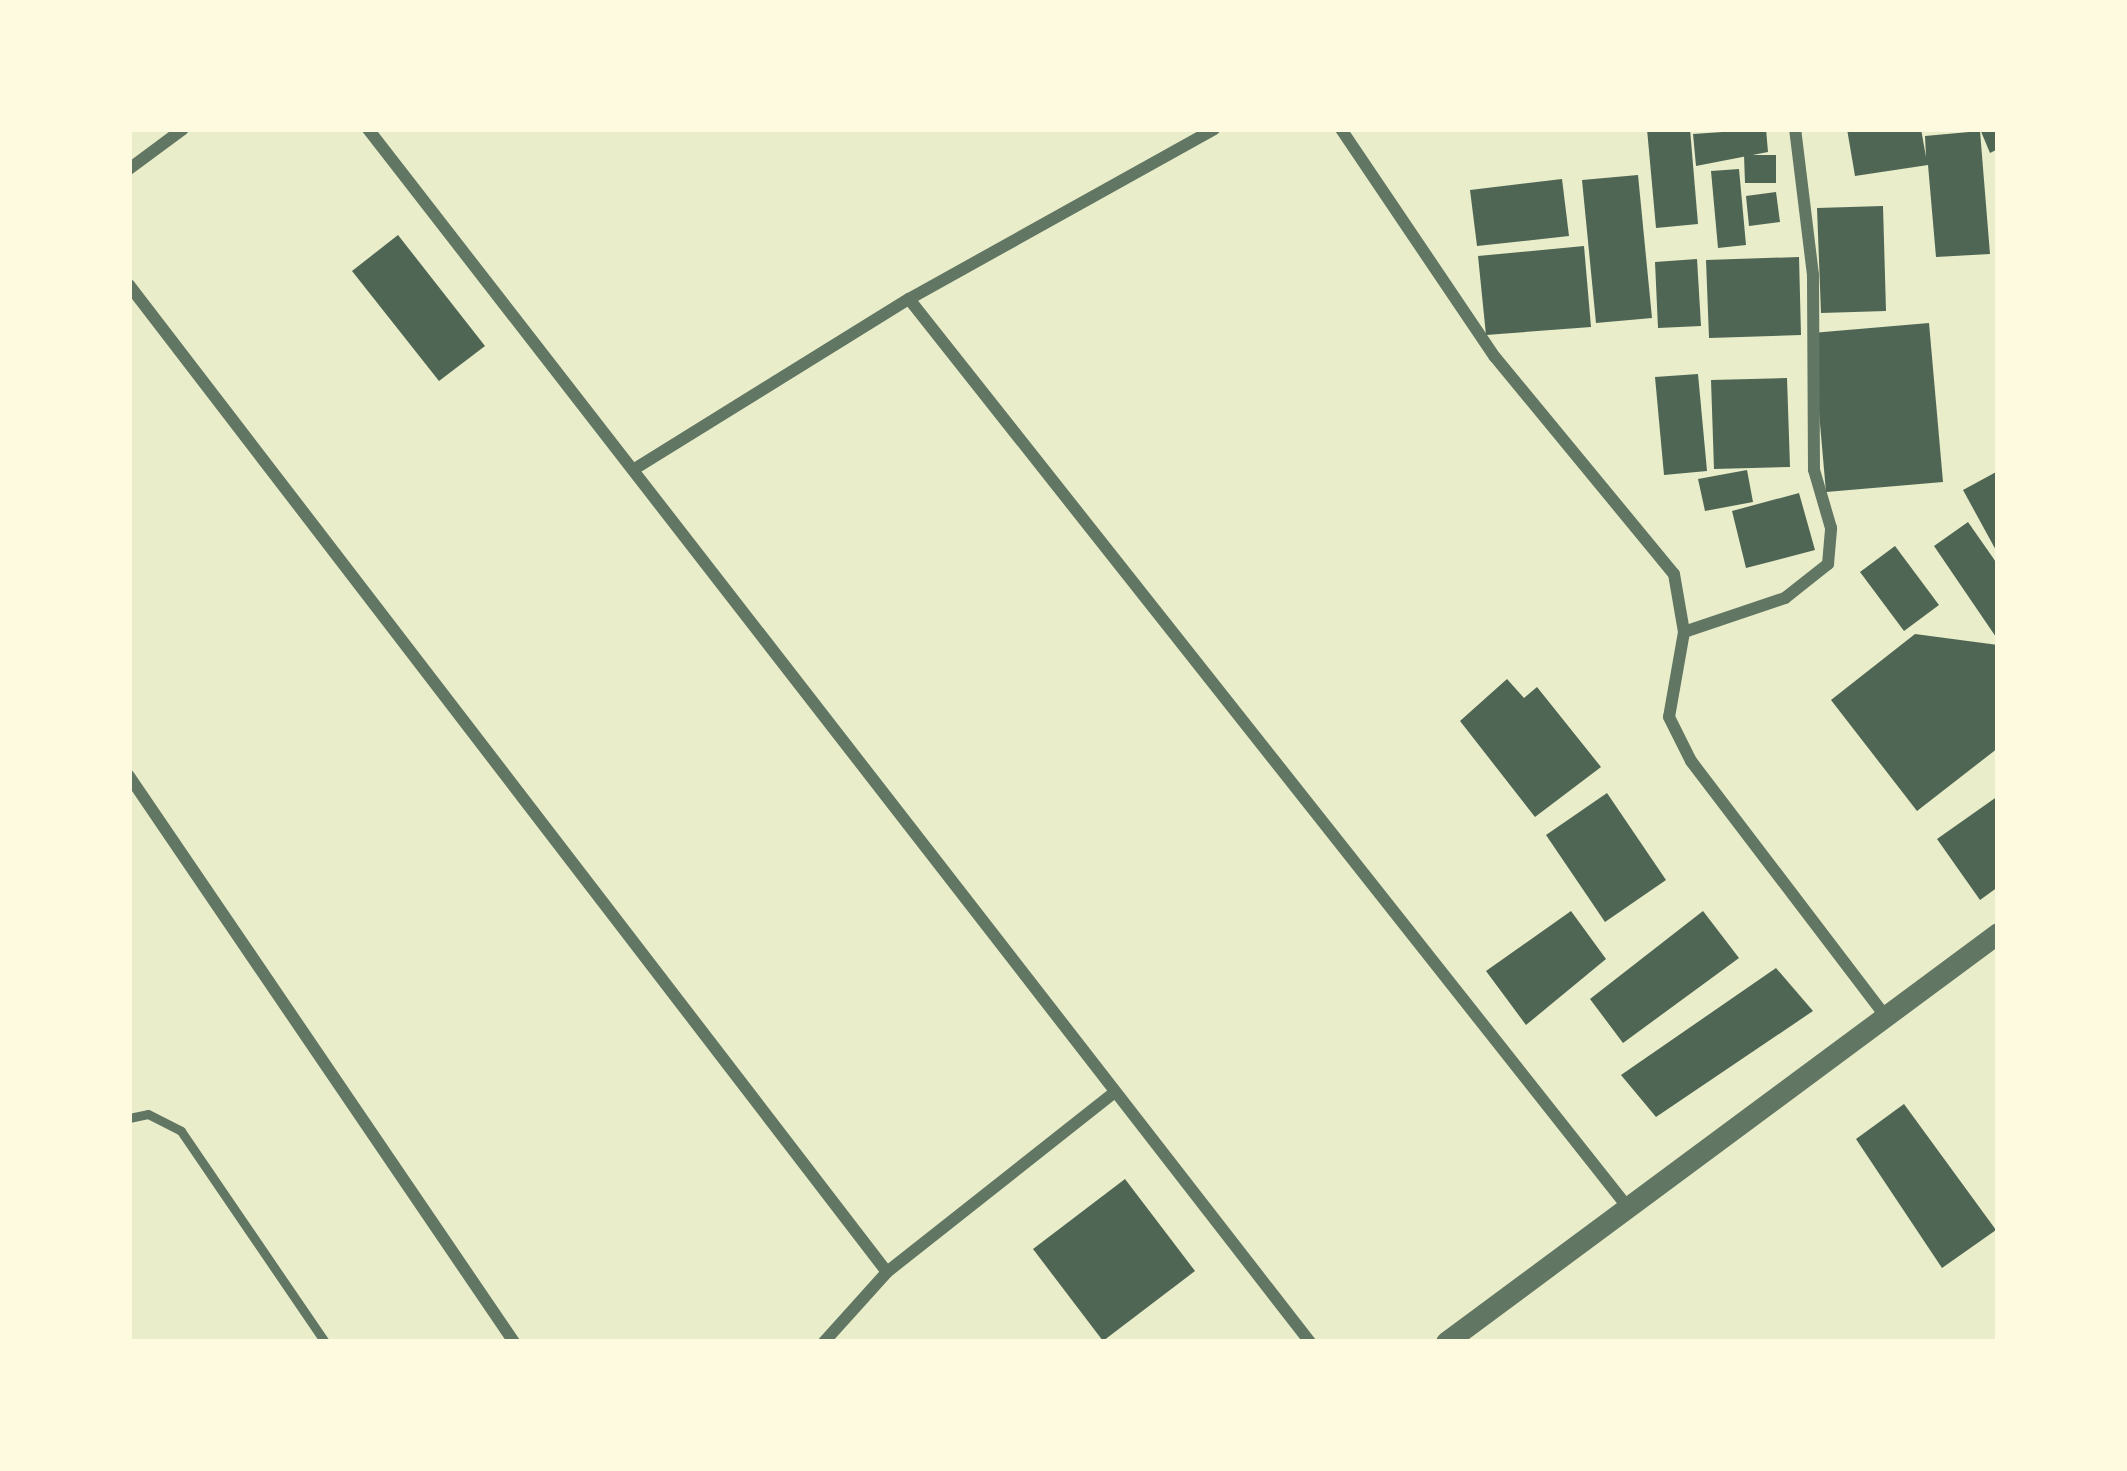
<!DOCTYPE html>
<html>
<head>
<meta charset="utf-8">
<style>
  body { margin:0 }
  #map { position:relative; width:2127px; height:1471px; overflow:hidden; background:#e9edc9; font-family:Barlow,sans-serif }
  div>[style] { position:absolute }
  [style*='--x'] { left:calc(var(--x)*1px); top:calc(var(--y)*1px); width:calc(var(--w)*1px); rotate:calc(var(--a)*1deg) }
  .building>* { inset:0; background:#4f6655 }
  .service>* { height:9px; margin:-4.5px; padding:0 4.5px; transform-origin:4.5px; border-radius:4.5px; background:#617663 }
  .minor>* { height:12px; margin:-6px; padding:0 6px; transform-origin:6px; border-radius:6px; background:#617663 }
  .tertiary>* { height:21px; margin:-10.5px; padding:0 10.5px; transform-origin:10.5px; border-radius:10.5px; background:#617663 }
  span { translate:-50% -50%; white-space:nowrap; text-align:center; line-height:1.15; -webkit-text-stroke:10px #fefae0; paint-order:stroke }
  .frame { position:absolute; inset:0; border:132px solid #fefae0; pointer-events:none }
</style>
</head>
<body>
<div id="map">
  <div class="building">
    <i style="clip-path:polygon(1647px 129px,1690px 129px,1698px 224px,1656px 228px)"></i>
    <i style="clip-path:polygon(1766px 129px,1768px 152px,1696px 166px,1693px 134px)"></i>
    <i style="clip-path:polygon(1847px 129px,1921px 129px,1926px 157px,1925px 136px,1980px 131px,1990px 254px,1936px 257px,1928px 165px,1855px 176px)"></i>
    <i style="clip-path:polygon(1998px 129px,1998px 149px,1990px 153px,1980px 129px)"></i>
    <i style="clip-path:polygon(1744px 155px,1776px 155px,1776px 183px,1745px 183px)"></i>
    <i style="clip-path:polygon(1739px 169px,1746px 245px,1718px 248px,1711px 171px)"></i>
    <i style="clip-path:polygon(1638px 175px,1652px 318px,1596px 323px,1582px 180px)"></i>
    <i style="clip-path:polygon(1562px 179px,1569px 236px,1477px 246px,1470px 190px)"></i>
    <i style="clip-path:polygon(1776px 192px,1780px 222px,1749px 226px,1746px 196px)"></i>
    <i style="clip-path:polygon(1883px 206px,1886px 311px,1821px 313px,1817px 208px)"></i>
    <i style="clip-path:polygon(398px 235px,485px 346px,439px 381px,352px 271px)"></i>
    <i style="clip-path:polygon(1584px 246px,1591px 327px,1486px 335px,1478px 256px)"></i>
    <i style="clip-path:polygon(1799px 257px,1801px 335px,1709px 338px,1706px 260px)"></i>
    <i style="clip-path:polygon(1697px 259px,1701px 326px,1658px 328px,1655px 262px)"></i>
    <i style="clip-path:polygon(1929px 323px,1943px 482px,1826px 492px,1812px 333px)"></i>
    <i style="clip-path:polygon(1698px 374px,1707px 471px,1664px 475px,1655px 377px)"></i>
    <i style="clip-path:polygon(1787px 378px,1790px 467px,1714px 469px,1711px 380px)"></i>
    <i style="clip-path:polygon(1747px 470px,1753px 502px,1705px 511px,1698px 479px)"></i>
    <i style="clip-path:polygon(1998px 471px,1998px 554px,1963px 490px)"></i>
    <i style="clip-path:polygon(1799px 493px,1815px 550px,1746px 568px,1732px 511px)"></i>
    <i style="clip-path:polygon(1968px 522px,1998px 565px,1998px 640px,1934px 546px)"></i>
    <i style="clip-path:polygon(1895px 546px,1939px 605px,1904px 631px,1860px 572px)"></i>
    <i style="clip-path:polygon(1915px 634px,1998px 645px,1998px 748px,1917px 811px,1831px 700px)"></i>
    <i style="clip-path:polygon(1507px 679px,1524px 698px,1537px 687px,1601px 767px,1535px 817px,1460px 721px)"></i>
    <i style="clip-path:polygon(1607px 793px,1666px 880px,1605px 922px,1546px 835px)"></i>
    <i style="clip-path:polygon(1998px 796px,1998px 887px,1980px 900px,1937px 839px)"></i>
    <i style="clip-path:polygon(1571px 911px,1606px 959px,1526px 1025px,1486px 971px)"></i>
    <i style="clip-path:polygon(1703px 911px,1739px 958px,1623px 1043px,1590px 999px)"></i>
    <i style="clip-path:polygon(1776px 968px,1813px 1011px,1656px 1117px,1621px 1075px)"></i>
    <i style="clip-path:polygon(1904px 1104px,1996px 1230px,1942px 1268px,1856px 1139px)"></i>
    <i style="clip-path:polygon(1125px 1179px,1195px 1271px,1103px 1341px,1033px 1249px)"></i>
  </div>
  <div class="service">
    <i style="--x:129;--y:1118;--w:19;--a:-12"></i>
    <i style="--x:148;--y:1114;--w:37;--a:27"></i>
    <i style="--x:181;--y:1131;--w:255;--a:55.7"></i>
  </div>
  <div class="minor">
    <i style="--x:368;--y:129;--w:1536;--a:52.17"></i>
    <i style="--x:1341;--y:129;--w:275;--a:56"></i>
    <i style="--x:1495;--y:357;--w:281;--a:50.5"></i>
    <i style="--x:1674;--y:574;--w:59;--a:80.2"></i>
    <i style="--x:1684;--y:632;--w:86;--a:100"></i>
    <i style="--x:1669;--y:717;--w:49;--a:63.4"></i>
    <i style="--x:1691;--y:761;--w:320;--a:52.7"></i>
    <i style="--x:129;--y:169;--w:67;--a:-36.5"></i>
    <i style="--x:129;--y:285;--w:1244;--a:52.48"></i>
    <i style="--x:909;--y:299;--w:1162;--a:51.64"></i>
    <i style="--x:636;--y:468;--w:321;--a:-31.8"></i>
    <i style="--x:909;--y:299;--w:349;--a:-29.1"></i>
    <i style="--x:1684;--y:632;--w:107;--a:-18.6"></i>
    <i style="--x:1785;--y:598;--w:55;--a:-38.3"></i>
    <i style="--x:1828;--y:564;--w:36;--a:-85"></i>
    <i style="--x:1831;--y:528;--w:60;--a:-106.3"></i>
    <i style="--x:1814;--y:470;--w:195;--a:-90.3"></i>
    <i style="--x:1813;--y:275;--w:147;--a:-97"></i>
    <i style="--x:129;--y:776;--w:685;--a:55.78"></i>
    <i style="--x:824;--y:1342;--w:94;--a:-48"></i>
    <i style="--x:887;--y:1272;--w:289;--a:-38.3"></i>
  </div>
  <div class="tertiary">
    <i style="--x:1446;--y:1342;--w:687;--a:-36.54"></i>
  </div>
  <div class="frame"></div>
</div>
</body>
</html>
